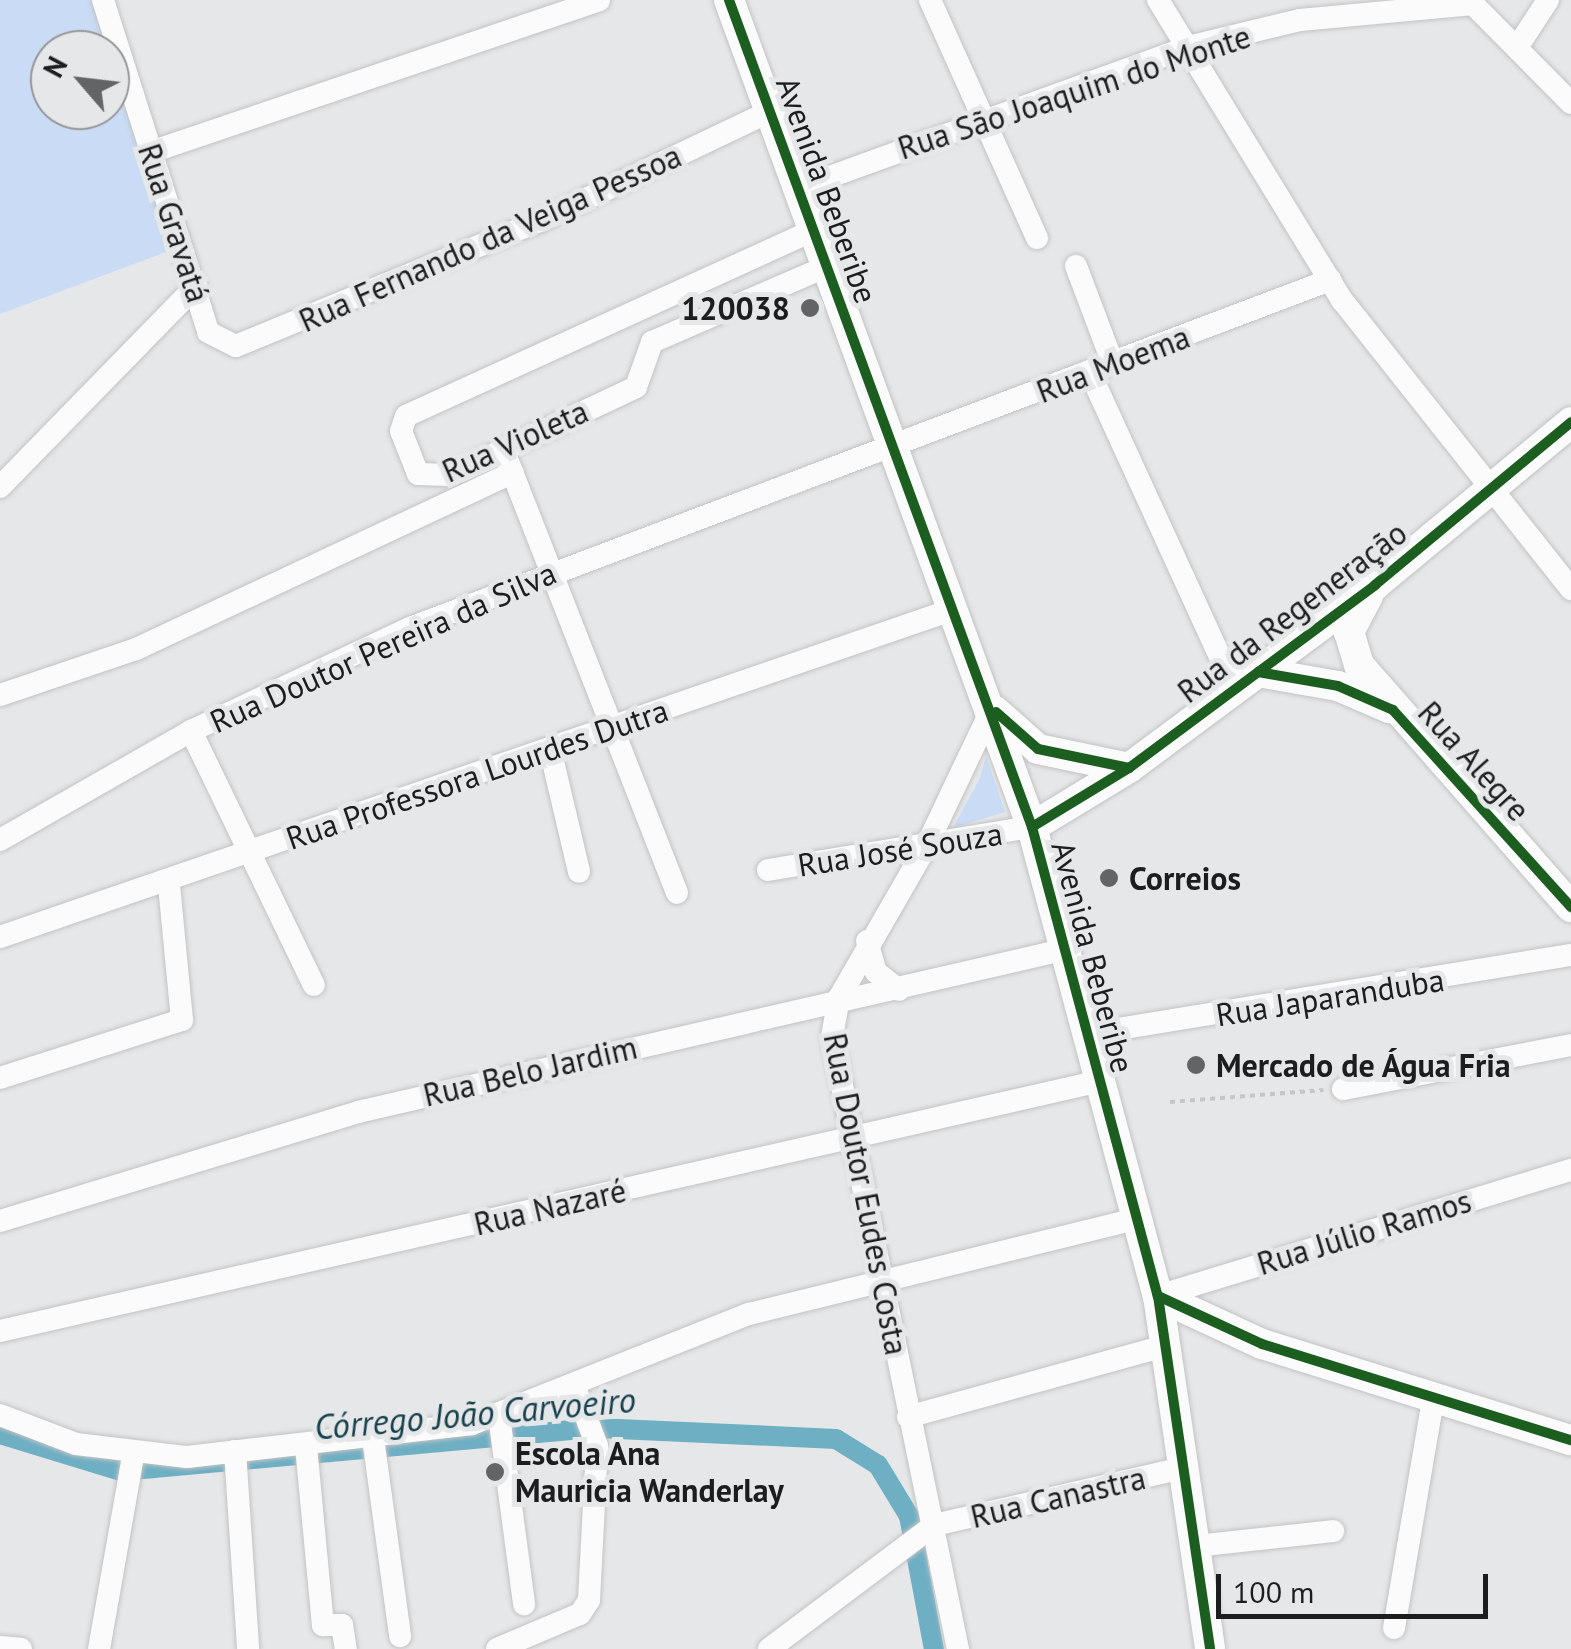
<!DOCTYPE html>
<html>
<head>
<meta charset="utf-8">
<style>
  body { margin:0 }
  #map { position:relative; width:1571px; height:1649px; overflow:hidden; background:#e6e7e8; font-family:"PT Sans",sans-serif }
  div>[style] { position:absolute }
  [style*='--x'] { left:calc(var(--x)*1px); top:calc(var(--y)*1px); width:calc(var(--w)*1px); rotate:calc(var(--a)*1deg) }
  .green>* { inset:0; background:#c9dbf5 }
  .canal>* { height:20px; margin:-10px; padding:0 10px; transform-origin:10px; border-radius:10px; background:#6eafc4 }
  .path>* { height:4px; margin-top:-2px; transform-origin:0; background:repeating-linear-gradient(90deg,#c5c6c6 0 5px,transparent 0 10px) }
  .roads { filter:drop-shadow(0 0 2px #c3c3c4) drop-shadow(0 0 2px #c3c3c4) }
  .minor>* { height:22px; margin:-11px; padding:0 11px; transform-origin:11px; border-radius:11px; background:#fbfbfc }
  .major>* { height:30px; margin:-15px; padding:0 15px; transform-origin:15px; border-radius:15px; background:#fbfbfc }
  .cycleway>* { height:10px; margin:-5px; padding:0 5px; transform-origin:5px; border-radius:5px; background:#1b5e20 }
  .dots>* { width:28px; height:28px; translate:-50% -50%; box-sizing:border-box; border:5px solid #e5e7e9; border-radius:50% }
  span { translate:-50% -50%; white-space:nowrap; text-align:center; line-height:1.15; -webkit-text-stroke:10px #e5e7e9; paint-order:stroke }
  .street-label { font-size:32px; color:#1c1d1e }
  .poi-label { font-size:32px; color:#1c1d1e; font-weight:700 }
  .right { translate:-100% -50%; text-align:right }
  .left { translate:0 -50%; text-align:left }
  .water-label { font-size:35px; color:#163f4c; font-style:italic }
  .north { position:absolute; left:30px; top:30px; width:100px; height:100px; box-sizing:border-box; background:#e5e7e9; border:2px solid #959698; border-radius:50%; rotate:298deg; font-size:28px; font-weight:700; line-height:40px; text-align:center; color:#1c1d1e }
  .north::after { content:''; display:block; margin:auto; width:35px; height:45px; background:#636465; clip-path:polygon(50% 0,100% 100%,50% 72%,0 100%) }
  .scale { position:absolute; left:1216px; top:1574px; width:272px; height:45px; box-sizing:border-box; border:5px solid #1c1d1e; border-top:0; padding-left:12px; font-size:30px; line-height:35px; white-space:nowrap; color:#1c1d1e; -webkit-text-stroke:8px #e5e7e9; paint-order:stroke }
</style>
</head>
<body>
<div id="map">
  <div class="green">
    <i style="clip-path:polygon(evenodd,0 0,103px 0,182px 246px,0 314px,0 0,50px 50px,110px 50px,110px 110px,50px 110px,50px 50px)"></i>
    <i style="clip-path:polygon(986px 756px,1005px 812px,953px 828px,980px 778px)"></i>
  </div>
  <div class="canal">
    <i style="--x:0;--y:1434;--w:127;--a:17"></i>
    <i style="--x:121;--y:1471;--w:477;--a:-5.2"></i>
    <i style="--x:596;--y:1428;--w:240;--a:2.6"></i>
    <i style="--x:836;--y:1439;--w:49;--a:31.8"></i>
    <i style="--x:878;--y:1465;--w:60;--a:58.7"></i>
    <i style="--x:909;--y:1516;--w:135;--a:79.4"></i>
  </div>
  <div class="path">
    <i style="--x:1170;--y:1102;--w:154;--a:-4.5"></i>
  </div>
  <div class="roads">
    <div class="minor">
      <i style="--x:103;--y:0;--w:348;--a:72.4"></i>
      <i style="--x:208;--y:332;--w:31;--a:27"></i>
      <i style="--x:236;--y:346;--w:329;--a:-22.4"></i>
      <i style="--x:540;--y:221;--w:256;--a:-25.5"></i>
      <i style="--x:930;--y:0;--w:261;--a:65.8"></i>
      <i style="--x:1158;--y:0;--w:352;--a:58.5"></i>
      <i style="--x:1342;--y:300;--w:369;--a:51.6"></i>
      <i style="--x:1473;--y:4;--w:139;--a:45.3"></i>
      <i style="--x:1518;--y:46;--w:55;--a:-56.9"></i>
      <i style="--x:151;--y:152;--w:473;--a:-18.7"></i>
      <i style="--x:799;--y:188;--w:414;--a:-19.9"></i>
      <i style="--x:1188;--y:47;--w:115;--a:-13.6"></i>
      <i style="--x:1300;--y:20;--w:174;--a:-5.3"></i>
      <i style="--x:814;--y:230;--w:448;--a:155.5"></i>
      <i style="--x:406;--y:416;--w:16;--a:108"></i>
      <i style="--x:401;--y:431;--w:46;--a:68.4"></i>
      <i style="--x:418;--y:474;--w:32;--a:2"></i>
      <i style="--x:450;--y:475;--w:206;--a:-25.3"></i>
      <i style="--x:636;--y:387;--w:48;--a:-70.4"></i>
      <i style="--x:652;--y:342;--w:192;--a:-23.4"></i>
      <i style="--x:1076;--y:266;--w:105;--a:69.3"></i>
      <i style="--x:1090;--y:373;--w:348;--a:65.4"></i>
      <i style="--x:507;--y:459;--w:466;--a:68.6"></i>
      <i style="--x:0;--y:487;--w:281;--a:-45.7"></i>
      <i style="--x:0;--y:695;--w:144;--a:-18.7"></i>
      <i style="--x:136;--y:649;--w:416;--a:-25.1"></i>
      <i style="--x:191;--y:731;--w:282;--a:64.2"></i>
      <i style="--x:550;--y:749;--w:126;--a:76.7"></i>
      <i style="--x:0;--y:840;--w:220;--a:-29.7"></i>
      <i style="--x:191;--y:731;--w:242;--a:-25.2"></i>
      <i style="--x:410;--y:628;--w:984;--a:-20.72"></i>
      <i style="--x:768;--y:870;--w:267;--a:-9.3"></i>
      <i style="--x:0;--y:937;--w:1009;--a:-18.97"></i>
      <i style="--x:867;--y:941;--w:32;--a:74"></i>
      <i style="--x:876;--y:972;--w:29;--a:38"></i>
      <i style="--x:1087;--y:1034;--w:490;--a:-9.3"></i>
      <i style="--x:0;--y:1078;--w:191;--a:-17.7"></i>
      <i style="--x:182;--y:1020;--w:137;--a:-95.5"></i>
      <i style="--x:1343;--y:1089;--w:232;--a:-10.9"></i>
      <i style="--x:0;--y:1221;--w:374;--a:-16.9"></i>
      <i style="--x:358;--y:1112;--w:727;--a:-12.95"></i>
      <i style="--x:1158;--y:1296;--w:432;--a:-17"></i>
      <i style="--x:0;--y:1331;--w:1128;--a:-12.8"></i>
      <i style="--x:0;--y:1415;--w:81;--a:20.9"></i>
      <i style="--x:76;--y:1444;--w:112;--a:6.7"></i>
      <i style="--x:187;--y:1457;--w:287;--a:-6.6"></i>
      <i style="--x:472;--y:1424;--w:298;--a:-21.7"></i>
      <i style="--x:749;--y:1314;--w:395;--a:-13.8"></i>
      <i style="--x:499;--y:1416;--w:190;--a:82.4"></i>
      <i style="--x:908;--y:1417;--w:262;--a:-15.5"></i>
      <i style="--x:373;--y:1438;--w:200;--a:82.2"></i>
      <i style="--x:306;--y:1446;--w:180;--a:84.6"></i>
      <i style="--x:323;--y:1625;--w:19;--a:0"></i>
      <i style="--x:342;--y:1625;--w:24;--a:81"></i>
      <i style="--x:235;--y:1451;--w:198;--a:86.2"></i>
      <i style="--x:1196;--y:1546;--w:138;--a:-6.2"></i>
      <i style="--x:1394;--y:1628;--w:230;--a:-80.3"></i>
      <i style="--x:0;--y:1647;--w:21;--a:5"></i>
      <i style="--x:99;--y:1649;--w:196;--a:-80"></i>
      <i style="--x:497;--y:1649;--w:90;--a:-22.9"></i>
      <i style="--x:580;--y:1614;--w:17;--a:-57"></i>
      <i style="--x:589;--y:1600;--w:154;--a:-87"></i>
      <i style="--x:597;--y:1446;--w:65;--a:-110.7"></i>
      <i style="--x:769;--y:1649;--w:206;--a:-36.9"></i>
      <i style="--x:934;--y:1525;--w:254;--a:-12.9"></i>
      <i style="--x:958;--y:1649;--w:625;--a:-101.63"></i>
      <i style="--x:832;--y:1037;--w:40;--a:-80"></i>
      <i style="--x:839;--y:998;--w:174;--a:-60.1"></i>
      <i style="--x:926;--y:847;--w:149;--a:-64.6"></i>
    </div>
    <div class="major">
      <i style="--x:729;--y:0;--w:881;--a:69.88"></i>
      <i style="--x:1032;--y:827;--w:486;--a:75"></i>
      <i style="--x:1158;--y:1296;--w:357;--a:81.6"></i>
      <i style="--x:1368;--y:596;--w:41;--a:117.8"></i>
      <i style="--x:1349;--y:632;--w:34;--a:73"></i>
      <i style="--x:1359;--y:665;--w:322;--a:48.8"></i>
      <i style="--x:1258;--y:672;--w:81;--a:9.9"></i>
      <i style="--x:1338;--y:686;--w:56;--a:23.3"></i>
      <i style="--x:995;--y:711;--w:57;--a:41.5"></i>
      <i style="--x:1038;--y:749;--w:93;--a:11.8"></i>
      <i style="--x:1032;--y:827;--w:114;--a:-31.3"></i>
      <i style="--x:1129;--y:768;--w:307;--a:-36.6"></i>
      <i style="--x:1375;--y:585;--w:255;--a:-39.7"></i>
      <i style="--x:1158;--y:1296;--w:115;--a:24.8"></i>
      <i style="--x:1262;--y:1344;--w:324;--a:17.3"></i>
    </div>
  </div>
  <div class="cycleway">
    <i style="--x:729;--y:0;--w:881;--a:69.88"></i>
    <i style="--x:1032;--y:827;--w:486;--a:75"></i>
    <i style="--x:1158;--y:1296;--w:357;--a:81.6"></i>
    <i style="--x:1258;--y:672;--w:81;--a:9.9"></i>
    <i style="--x:1338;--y:686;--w:60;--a:23.6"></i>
    <i style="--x:1393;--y:710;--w:266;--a:47.9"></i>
    <i style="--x:996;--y:712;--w:56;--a:41.4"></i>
    <i style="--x:1038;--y:749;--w:93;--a:11.8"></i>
    <i style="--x:1032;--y:827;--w:114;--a:-31.3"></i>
    <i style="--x:1129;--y:768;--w:307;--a:-36.6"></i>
    <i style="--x:1375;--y:585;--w:255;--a:-39.7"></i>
    <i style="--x:1158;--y:1296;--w:115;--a:24.8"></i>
    <i style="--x:1262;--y:1344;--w:324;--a:17.3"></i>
  </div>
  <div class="dots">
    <i style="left:810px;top:308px;background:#636465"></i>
    <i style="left:1109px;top:878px;background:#636465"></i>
    <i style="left:1196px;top:1065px;background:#636465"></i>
    <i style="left:495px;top:1472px;background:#636465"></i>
  </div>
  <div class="street-label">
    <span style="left:1074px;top:92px;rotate:-18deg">Rua São Joaquim do Monte</span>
    <span style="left:827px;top:190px;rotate:70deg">Avenida Beberibe</span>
    <span style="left:174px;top:223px;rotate:72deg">Rua Gravatá</span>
    <span style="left:490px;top:238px;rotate:-24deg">Rua Fernando da Veiga Pessoa</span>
    <span style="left:1113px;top:364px;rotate:-21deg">Rua Moema</span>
    <span style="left:515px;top:441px;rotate:-24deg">Rua Violeta</span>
    <span style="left:1292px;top:612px;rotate:-37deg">Rua da Regeneração</span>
    <span style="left:383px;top:647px;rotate:-24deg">Rua Doutor Pereira da Silva</span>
    <span style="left:1474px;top:761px;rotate:48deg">Rua Alegre</span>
    <span style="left:477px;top:774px;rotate:-19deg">Rua Professora Lourdes Dutra</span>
    <span style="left:900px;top:849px;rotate:-9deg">Rua José Souza</span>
    <span style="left:1093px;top:957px;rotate:75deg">Avenida Beberibe</span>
    <span style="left:1330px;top:997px;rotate:-9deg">Rua Japaranduba</span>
    <span style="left:530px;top:1071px;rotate:-13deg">Rua Belo Jardim</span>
    <span style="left:866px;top:1194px;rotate:79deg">Rua Doutor Eudes Costa</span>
    <span style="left:550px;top:1207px;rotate:-13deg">Rua Nazaré</span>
    <span style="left:1364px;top:1232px;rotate:-17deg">Rua Júlio Ramos</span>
    <span style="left:1058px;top:1497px;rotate:-13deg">Rua Canastra</span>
  </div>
  <div class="poi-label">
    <span class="right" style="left:790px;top:308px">120038</span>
    <span class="left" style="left:1129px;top:878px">Correios</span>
    <span class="left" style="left:1216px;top:1065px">Mercado de Água Fria</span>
    <span class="left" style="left:515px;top:1472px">Escola Ana<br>Mauricia Wanderlay</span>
  </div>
  <div class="water-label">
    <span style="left:475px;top:1413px;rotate:-5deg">Córrego João Carvoeiro</span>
  </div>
  <div class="north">N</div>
  <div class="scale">100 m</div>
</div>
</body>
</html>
